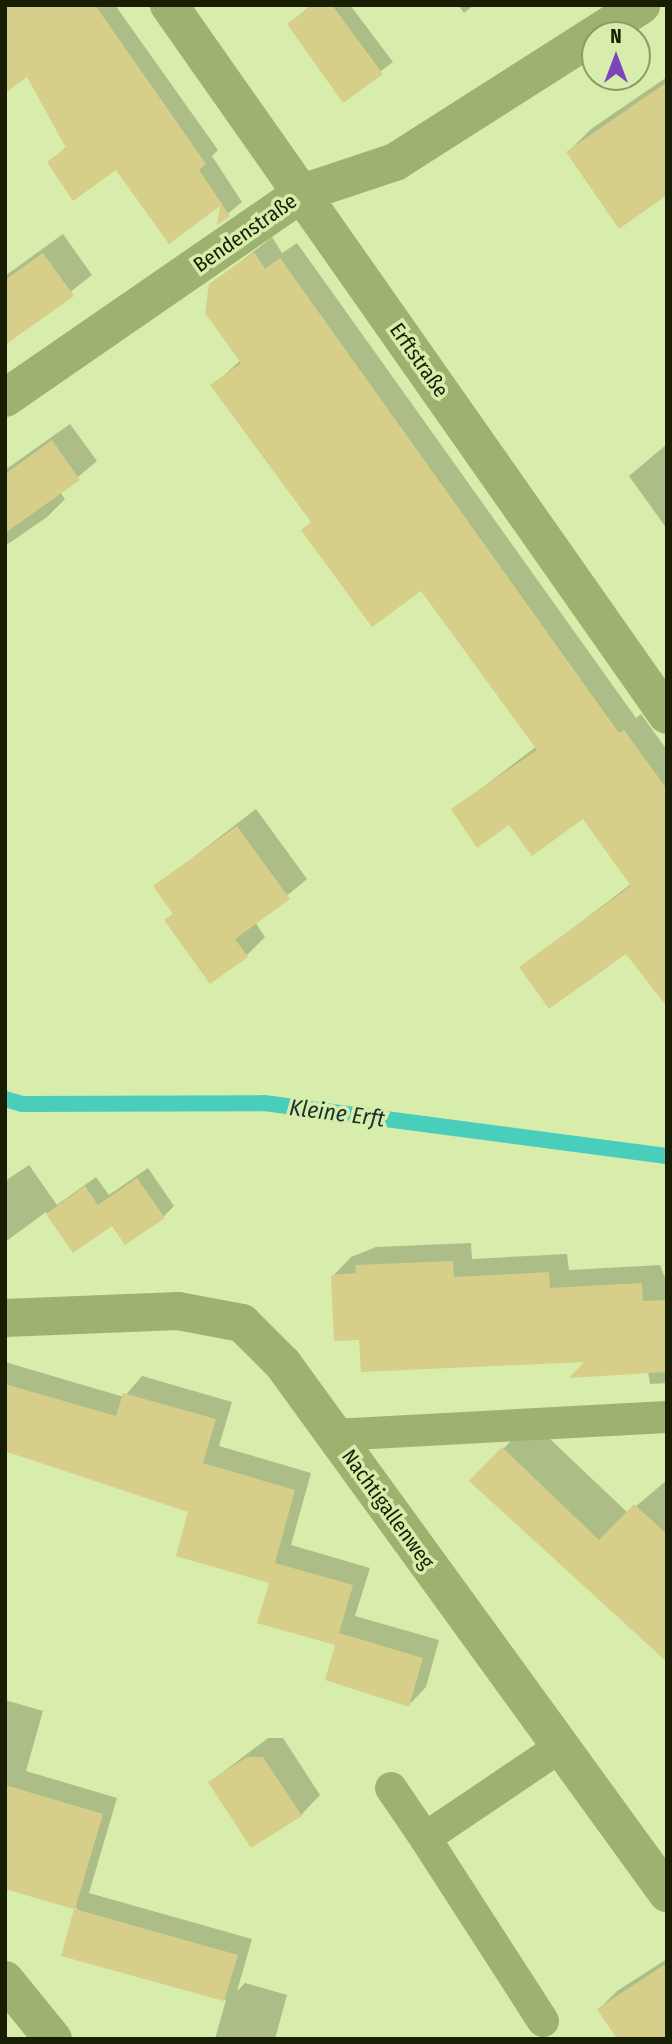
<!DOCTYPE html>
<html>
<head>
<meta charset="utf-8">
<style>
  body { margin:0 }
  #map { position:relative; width:672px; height:2044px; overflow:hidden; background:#d8edab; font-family:"Fira Sans Condensed",sans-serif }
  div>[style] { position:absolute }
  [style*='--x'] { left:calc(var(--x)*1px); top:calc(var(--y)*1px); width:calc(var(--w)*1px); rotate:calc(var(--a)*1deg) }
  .shadow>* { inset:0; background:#0003 }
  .stream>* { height:16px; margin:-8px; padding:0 8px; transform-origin:8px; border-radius:8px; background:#4acebc }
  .building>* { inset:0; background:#d6ce89 }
  .lane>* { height:32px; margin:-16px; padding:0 16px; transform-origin:16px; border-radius:16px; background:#9eb26f }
  .street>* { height:38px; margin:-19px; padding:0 19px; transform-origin:19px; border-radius:19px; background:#9eb26f }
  span { translate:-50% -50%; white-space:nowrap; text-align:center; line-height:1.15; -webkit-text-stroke:7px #d8edab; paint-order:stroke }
  .street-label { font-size:21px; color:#171e04 }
  .water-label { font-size:23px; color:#16332e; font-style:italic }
  .frame { position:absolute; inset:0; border:7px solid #171e04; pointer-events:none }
  .north { position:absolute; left:581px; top:21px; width:70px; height:70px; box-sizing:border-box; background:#d8edab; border:2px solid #8b9a68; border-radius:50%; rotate:0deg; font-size:19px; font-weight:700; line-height:28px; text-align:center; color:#171e04 }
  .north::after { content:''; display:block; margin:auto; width:24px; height:32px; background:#7d45bc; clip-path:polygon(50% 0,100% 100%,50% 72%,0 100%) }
</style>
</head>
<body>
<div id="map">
  <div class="shadow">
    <i style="clip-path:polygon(5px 5px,115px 5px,218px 150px,212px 156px,242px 202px,219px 221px,222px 202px,169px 241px,117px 168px,49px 163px,67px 146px)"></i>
    <i style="clip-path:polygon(311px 5px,350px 5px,393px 62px,343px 100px,289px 24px)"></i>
    <i style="clip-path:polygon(458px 5px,474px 5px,464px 13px)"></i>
    <i style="clip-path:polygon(667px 77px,667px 193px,568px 152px,591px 129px)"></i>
    <i style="clip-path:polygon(63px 234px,92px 275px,5px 343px,5px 276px)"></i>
    <i style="clip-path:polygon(272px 237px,282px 253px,297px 243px,636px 718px,641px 714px,667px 750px,667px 1004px,626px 952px,522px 967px,631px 884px,583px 816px,510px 822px,453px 810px,537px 746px,422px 589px,313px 521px,213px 385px,241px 360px,211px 285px)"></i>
    <i style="clip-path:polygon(70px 424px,97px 461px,60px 492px,65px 499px,47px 517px,5px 546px,5px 470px)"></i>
    <i style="clip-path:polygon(667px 444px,667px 529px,629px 476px)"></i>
    <i style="clip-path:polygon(256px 809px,307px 879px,255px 922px,265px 937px,247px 955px,167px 920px,174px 913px,156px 886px)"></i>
    <i style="clip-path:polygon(29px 1165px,57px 1205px,96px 1177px,109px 1195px,148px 1168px,174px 1206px,164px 1216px,113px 1223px,73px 1251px,46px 1212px,5px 1242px,5px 1181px)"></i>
    <i style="clip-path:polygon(471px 1243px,472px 1259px,567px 1254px,569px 1270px,660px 1265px,667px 1283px,667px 1383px,650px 1384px,648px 1371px,588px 1360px,361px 1338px,333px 1276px,351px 1257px,376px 1247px)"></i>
    <i style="clip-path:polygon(5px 1362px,124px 1397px,142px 1376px,232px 1402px,219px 1446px,311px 1473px,291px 1545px,370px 1568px,355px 1616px,439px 1640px,426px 1687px,409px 1705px,191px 1511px,5px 1451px)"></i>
    <i style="clip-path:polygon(531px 1421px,628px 1513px,667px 1480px,667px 1662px,503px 1449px)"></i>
    <i style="clip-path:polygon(5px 1700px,43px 1711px,26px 1771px,117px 1798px,89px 1893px,252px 1939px,237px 1991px,245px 1983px,287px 1995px,275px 2039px,215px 2039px,226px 2000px,63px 1955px,77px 1908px,5px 1887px)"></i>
    <i style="clip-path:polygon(268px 1738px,283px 1738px,320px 1795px,301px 1815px,210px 1782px)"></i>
    <i style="clip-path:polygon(667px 1959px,667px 2039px,599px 2009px,617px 1991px)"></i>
  </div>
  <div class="stream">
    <i style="--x:5;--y:1099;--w:18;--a:16"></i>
    <i style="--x:22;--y:1104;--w:242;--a:-0.2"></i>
    <i style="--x:264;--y:1103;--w:406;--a:7.5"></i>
  </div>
  <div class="building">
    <i style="clip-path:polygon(5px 5px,95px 5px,206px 164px,199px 170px,230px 216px,217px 225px,220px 206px,169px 244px,116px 170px,73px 201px,47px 162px,66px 148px,27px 77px,5px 93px)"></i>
    <i style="clip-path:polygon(313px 5px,332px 5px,383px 74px,343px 103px,287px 24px)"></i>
    <i style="clip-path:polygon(667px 82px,667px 195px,619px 229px,566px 152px)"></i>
    <i style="clip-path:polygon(254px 252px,265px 269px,280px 258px,619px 733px,624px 730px,667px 789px,667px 1007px,626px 954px,549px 1009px,519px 967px,631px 886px,583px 819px,532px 856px,509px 825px,477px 848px,451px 809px,537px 750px,421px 591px,372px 627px,301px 530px,311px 522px,210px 385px,241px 363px,205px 313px,209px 284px)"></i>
    <i style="clip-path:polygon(43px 253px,74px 296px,5px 345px,5px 280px)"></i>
    <i style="clip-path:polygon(52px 440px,80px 480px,5px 533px,5px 474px)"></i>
    <i style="clip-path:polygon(237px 826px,290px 899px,235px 939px,248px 957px,210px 984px,164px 920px,173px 914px,153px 886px)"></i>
    <i style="clip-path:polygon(137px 1178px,165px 1218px,125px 1245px,112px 1226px,73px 1253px,46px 1214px,85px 1186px,98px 1205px)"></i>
    <i style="clip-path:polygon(453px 1261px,454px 1277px,549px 1272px,550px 1288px,642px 1283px,643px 1301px,667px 1300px,667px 1372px,569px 1378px,584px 1362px,361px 1372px,359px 1340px,334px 1341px,331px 1275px,356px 1273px,355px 1265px)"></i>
    <i style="clip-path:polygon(5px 1384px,116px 1416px,123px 1393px,216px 1419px,203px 1463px,295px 1490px,275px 1563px,353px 1585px,339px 1633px,423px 1658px,409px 1707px,325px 1680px,335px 1645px,257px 1623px,269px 1583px,176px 1556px,188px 1512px,5px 1451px)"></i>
    <i style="clip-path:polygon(502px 1447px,599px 1540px,634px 1504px,667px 1534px,667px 1662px,469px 1481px)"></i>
    <i style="clip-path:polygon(247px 1757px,263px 1757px,302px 1816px,251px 1848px,208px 1782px)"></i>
    <i style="clip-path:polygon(5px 1785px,103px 1814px,75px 1909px,238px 1955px,224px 2001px,61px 1956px,74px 1909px,5px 1889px)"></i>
    <i style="clip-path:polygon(667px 1963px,667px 2039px,617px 2039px,597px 2009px)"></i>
  </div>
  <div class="lane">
    <i style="--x:334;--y:1435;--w:333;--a:-3.1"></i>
    <i style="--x:391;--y:1788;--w:60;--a:55.8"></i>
    <i style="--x:543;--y:2021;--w:218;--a:-122.8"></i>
    <i style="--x:425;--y:1838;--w:163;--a:-34"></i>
  </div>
  <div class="street">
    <i style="--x:169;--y:5;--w:867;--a:54.95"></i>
    <i style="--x:5;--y:398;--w:361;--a:-34.6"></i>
    <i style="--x:302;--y:193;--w:98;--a:-18.4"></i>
    <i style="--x:395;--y:162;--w:292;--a:-32.5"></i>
    <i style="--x:5;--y:1318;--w:173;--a:-2.3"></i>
    <i style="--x:178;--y:1311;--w:65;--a:10.6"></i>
    <i style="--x:242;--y:1323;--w:58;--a:45"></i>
    <i style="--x:283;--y:1364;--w:654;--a:54.02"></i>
    <i style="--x:5;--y:1980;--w:76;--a:50.9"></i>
  </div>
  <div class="street-label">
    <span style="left:245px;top:233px;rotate:-35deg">Bendenstraße</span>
    <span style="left:419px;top:360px;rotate:55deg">Erftstraße</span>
    <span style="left:388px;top:1509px;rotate:54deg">Nachtigallenweg</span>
  </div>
  <div class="water-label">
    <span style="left:337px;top:1113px;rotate:7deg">Kleine Erft</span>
  </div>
  <div class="frame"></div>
  <div class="north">N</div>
</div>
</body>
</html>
